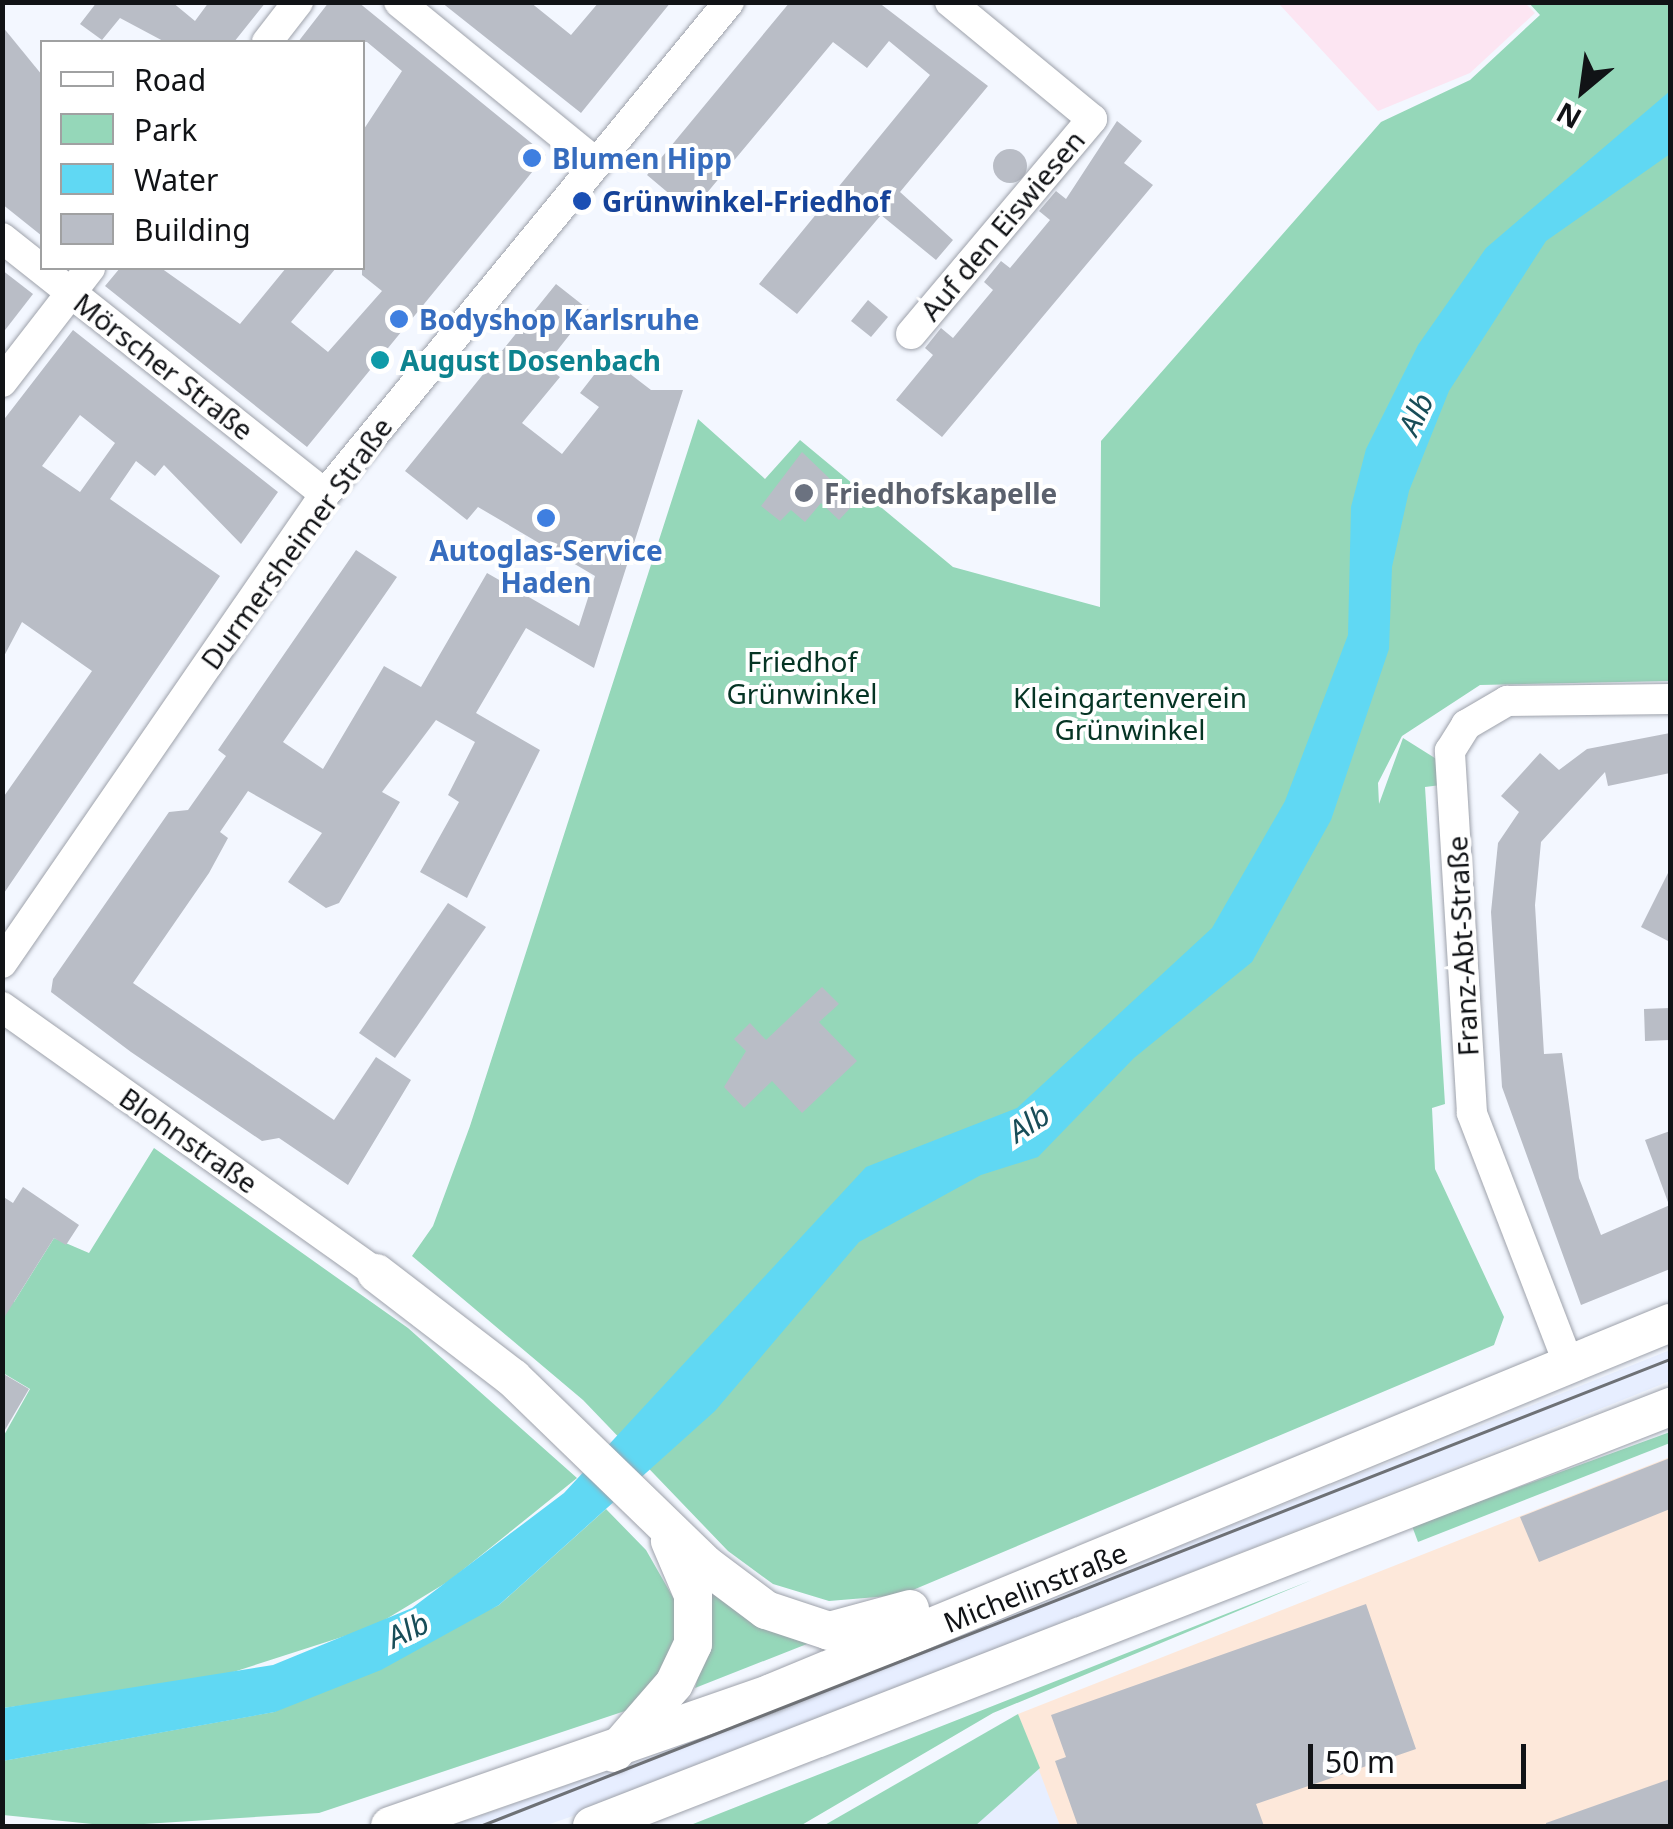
<!DOCTYPE html>
<html>
<head>
<meta charset="utf-8">
<style>
  body { margin:0 }
  #map { position:relative; width:1673px; height:1829px; overflow:hidden; background:#f3f7ff; font-family:"Noto Sans",sans-serif }
  div>[style] { position:absolute }
  [style*='--x'] { left:calc(var(--x)*1px); top:calc(var(--y)*1px); width:calc(var(--w)*1px); rotate:calc(var(--a)*1deg) }
  .built>* { inset:0; background:#e7eeff }
  .industrial>* { inset:0; background:#fde8da }
  .education>* { inset:0; background:#fce5f2 }
  .green>* { inset:0; background:#95d7b9 }
  .water>* { inset:0; background:#60d8f3 }
  .building>* { inset:0; background:#b9bdc6 }
  .round { border-radius:50% }
  .roads { filter:drop-shadow(0 0 2px #9ea2ab) drop-shadow(0 0 2px #9ea2ab) }
  .minor>* { height:30px; margin:-15px; padding:0 15px; transform-origin:15px; border-radius:15px; background:#fff }
  .major>* { height:38px; margin:-19px; padding:0 19px; transform-origin:19px; border-radius:19px; background:#fff }
  .tram>* { height:2.5px; margin:-1.25px; padding:0 1.25px; transform-origin:1.25px; border-radius:1.25px; background:#6e7176 }
  .dots>* { width:28px; height:28px; translate:-50% -50%; box-sizing:border-box; border:5px solid #fff; border-radius:50% }
  span { translate:-50% -50%; white-space:nowrap; text-align:center; line-height:1.15; -webkit-text-stroke:8px #fff; paint-order:stroke }
  .shop-label { font-size:28px; color:#366cbe; font-weight:700 }
  .left { translate:0 -50%; text-align:left }
  .transit-label { font-size:28px; color:#164399; font-weight:700 }
  .street-label { font-size:28px; color:#111316 }
  .culture-label { font-size:28px; color:#0d838f; font-weight:700 }
  .worship-label { font-size:28px; color:#5b616d; font-weight:700 }
  .park-label { font-size:28px; color:#053424 }
  .water-label { font-size:30px; color:#184d58; font-style:italic }
  .frame { position:absolute; inset:0; border:5px solid #111316; pointer-events:none }
  .legend { position:absolute; left:40px; top:40px; width:325px; height:230px; box-sizing:border-box; background:#fff; border:2px solid #a0a1a2; margin:0; padding:12px 18px; list-style:none; font-size:30px; color:#111316 }
  .legend li { display:flex; align-items:center; gap:20px; height:50px }
  .legend b { width:50px; border:2px solid #a0a1a2 }
  .north { position:absolute; left:1533px; top:40px; width:100px; height:100px; -webkit-text-stroke:8px #fff; paint-order:stroke; rotate:209deg; font-size:28px; font-weight:700; line-height:40px; text-align:center; color:#111316 }
  .north::after { content:''; display:block; margin:auto; width:35px; height:45px; background:#111316; clip-path:polygon(50% 0,100% 100%,50% 72%,0 100%) }
  .scale { position:absolute; left:1308px; top:1744px; width:218px; height:45px; box-sizing:border-box; border:5px solid #111316; border-top:0; padding-left:12px; font-size:30px; line-height:35px; white-space:nowrap; color:#111316; -webkit-text-stroke:8px #fff; paint-order:stroke }
</style>
</head>
<body>
<div id="map">
  <div class="built">
    <i style="clip-path:polygon(1670px 1350px,1670px 1381px,628px 1797px,544px 1826px,451px 1826px,700px 1738px)"></i>
    <i style="clip-path:polygon(1040px 1768px,1060px 1826px,975px 1826px,1018px 1778px)"></i>
  </div>
  <div class="industrial">
    <i style="clip-path:polygon(1670px 1457px,1670px 1826px,1060px 1826px,1018px 1714px)"></i>
  </div>
  <div class="education">
    <i style="clip-path:polygon(1525px 3px,1535px 13px,1470px 73px,1378px 111px,1280px 5px)"></i>
  </div>
  <div class="green">
    <i style="clip-path:polygon(1529px 3px,1670px 3px,1670px 681px,1480px 685px,1402px 736px,1378px 783px,1379px 804px,1403px 738px,1438px 760px,1441px 785px,1425px 787px,1445px 1104px,1432px 1108px,1435px 1169px,1504px 1317px,1494px 1345px,901px 1595px,829px 1601px,773px 1584px,728px 1551px,583px 1400px,412px 1256px,433px 1226px,470px 1126px,698px 419px,765px 479px,800px 440px,953px 567px,1100px 607px,1101px 441px,1381px 122px,1470px 80px,1540px 15px)"></i>
    <i style="clip-path:polygon(154px 1148px,408px 1328px,577px 1478px,449px 1581px,373px 1627px,202px 1682px,3px 1708px,3px 1437px,30px 1389px,3px 1373px,2px 1295px,14px 1302px,54px 1238px,89px 1253px)"></i>
    <i style="clip-path:polygon(1670px 1432px,1670px 1443px,1418px 1542px,1412px 1526px)"></i>
    <i style="clip-path:polygon(606px 1509px,646px 1550px,678px 1606px,676px 1656px,631px 1709px,319px 1813px,112px 1826px,3px 1815px,2px 1761px,274px 1712px,499px 1605px)"></i>
    <i style="clip-path:polygon(1312px 1580px,993px 1713px,800px 1826px,688px 1826px)"></i>
    <i style="clip-path:polygon(708px 1590px,812px 1642px,695px 1688px,712px 1625px)"></i>
    <i style="clip-path:polygon(1018px 1714px,1040px 1768px,975px 1826px,823px 1826px)"></i>
  </div>
  <div class="water">
    <i style="clip-path:polygon(1670px 91px,1670px 154px,1546px 241px,1449px 391px,1409px 491px,1392px 567px,1389px 649px,1331px 820px,1252px 962px,1134px 1058px,1038px 1157px,981px 1175px,859px 1242px,715px 1411px,499px 1605px,381px 1670px,275px 1712px,3px 1761px,3px 1708px,273px 1665px,412px 1608px,564px 1493px,866px 1167px,1017px 1108px,1212px 928px,1285px 801px,1348px 635px,1351px 507px,1366px 449px,1418px 345px,1486px 248px)"></i>
  </div>
  <div class="building">
    <i style="clip-path:polygon(97px 2px,172px 2px,195px 21px,209px 2px,266px 2px,234px 42px,165px 42px,120px 18px,102px 40px,80px 24px)"></i>
    <i style="clip-path:polygon(329px 2px,358px 2px,546px 155px,307px 447px,105px 286px,120px 268px,161px 268px,240px 324px,286px 268px,336px 268px,291px 322px,328px 352px,382px 291px,362px 275px,362px 132px,402px 71px,367px 42px,298px 42px)"></i>
    <i style="clip-path:polygon(441px 2px,530px 2px,571px 35px,599px 2px,671px 2px,581px 113px)"></i>
    <i style="clip-path:polygon(790px 2px,878px 2px,988px 86px,900px 192px,953px 240px,936px 260px,881px 215px,797px 314px,759px 284px,930px 75px,889px 41px,867px 68px,833px 42px,691px 212px,647px 175px)"></i>
    <i style="clip-path:polygon(2px 26px,42px 75px,42px 236px,2px 204px)"></i>
    <i style="clip-path:polygon(1117px 121px,1142px 141px,1124px 163px,1153px 185px,942px 437px,896px 400px,933px 355px,925px 348px,941px 328px,953px 338px,993px 290px,984px 282px,1001px 261px,1010px 268px,1050px 220px,1039px 211px,1056px 191px,1066px 199px)"></i>
    <i class="round" style="left:993px;top:149px;width:34px;height:34px"></i>
    <i style="clip-path:polygon(2px 270px,33px 294px,2px 334px)"></i>
    <i style="clip-path:polygon(556px 284px,589px 310px,545px 366px,560px 377px,522px 423px,562px 454px,599px 407px,580px 393px,608px 357px,651px 390px,683px 390px,594px 668px,526px 628px,476px 713px,540px 750px,467px 898px,420px 872px,459px 802px,448px 795px,475px 742px,436px 720px,382px 792px,400px 802px,339px 903px,326px 908px,288px 882px,322px 833px,248px 791px,220px 832px,228px 838px,209px 873px,133px 983px,334px 1120px,376px 1057px,411px 1080px,348px 1185px,279px 1138px,262px 1141px,131px 1052px,51px 992px,53px 979px,169px 812px,188px 810px,226px 756px,218px 750px,356px 550px,397px 577px,283px 742px,323px 769px,384px 666px,421px 687px,487px 573px,579px 626px,595px 576px,478px 507px,467px 520px,405px 471px)"></i>
    <i style="clip-path:polygon(868px 300px,888px 317px,871px 337px,851px 321px)"></i>
    <i style="clip-path:polygon(evenodd,73px 330px,278px 492px,241px 544px,164px 465px,155px 476px,136px 461px,110px 499px,220px 576px,2px 896px,2px 799px,92px 671px,22px 622px,2px 660px,2px 422px,73px 330px,80px 415px,115px 443px,80px 492px,42px 466px,80px 415px)"></i>
    <i style="clip-path:polygon(802px 452px,855px 503px,839px 520px,821px 503px,805px 522px,791px 510px,780px 521px,761px 506px)"></i>
    <i style="clip-path:polygon(1670px 733px,1670px 773px,1608px 786px,1605px 772px,1541px 842px,1535px 905px,1544px 1054px,1562px 1053px,1579px 1178px,1601px 1235px,1670px 1205px,1670px 1269px,1581px 1305px,1502px 1087px,1491px 912px,1498px 843px,1519px 812px,1501px 796px,1540px 753px,1559px 770px,1587px 749px)"></i>
    <i style="clip-path:polygon(1670px 869px,1670px 942px,1641px 927px)"></i>
    <i style="clip-path:polygon(448px 903px,486px 927px,395px 1058px,359px 1033px)"></i>
    <i style="clip-path:polygon(822px 987px,839px 1004px,819px 1022px,857px 1061px,802px 1113px,772px 1081px,744px 1108px,724px 1087px,746px 1051px,734px 1039px,750px 1023px,766px 1040px)"></i>
    <i style="clip-path:polygon(1670px 1008px,1670px 1040px,1645px 1041px,1644px 1009px)"></i>
    <i style="clip-path:polygon(1670px 1131px,1670px 1201px,1668px 1202px,1645px 1140px)"></i>
    <i style="clip-path:polygon(23px 1187px,79px 1225px,66px 1245px,54px 1238px,2px 1321px,2px 1196px,13px 1203px)"></i>
    <i style="clip-path:polygon(2px 1373px,29px 1389px,2px 1435px)"></i>
    <i style="clip-path:polygon(1670px 1458px,1670px 1509px,1539px 1562px,1520px 1517px)"></i>
    <i style="clip-path:polygon(1366px 1604px,1416px 1749px,1256px 1804px,1264px 1826px,1078px 1826px,1055px 1761px,1066px 1757px,1051px 1715px)"></i>
    <i style="clip-path:polygon(1670px 1779px,1670px 1826px,1546px 1826px,1546px 1823px)"></i>
  </div>
  <div class="roads">
    <div class="minor">
      <i style="--x:399;--y:2;--w:252;--a:39.2"></i>
      <i style="--x:267;--y:42;--w:51;--a:-52.2"></i>
      <i style="--x:2;--y:238;--w:412;--a:38.4"></i>
      <i style="--x:911;--y:334;--w:281;--a:-49.9"></i>
      <i style="--x:1092;--y:119;--w:184;--a:-140.5"></i>
      <i style="--x:2;--y:382;--w:144;--a:-52.3"></i>
      <i style="--x:2;--y:963;--w:569;--a:-55.44"></i>
      <i style="--x:325;--y:494;--w:637;--a:-50.61"></i>
      <i style="--x:2;--y:1007;--w:459;--a:35.4"></i>
      <i style="--x:1569;--y:1365;--w:270;--a:-111.1"></i>
      <i style="--x:1472;--y:1113;--w:363;--a:-93.5"></i>
      <i style="--x:1450;--y:751;--w:31;--a:-58"></i>
      <i style="--x:1466;--y:725;--w:48;--a:-30.3"></i>
      <i style="--x:1507;--y:701;--w:163;--a:-0.7"></i>
    </div>
    <div class="major">
      <i style="--x:376;--y:1273;--w:173;--a:37.5"></i>
      <i style="--x:513;--y:1378;--w:269;--a:44.1"></i>
      <i style="--x:706;--y:1565;--w:75;--a:36.9"></i>
      <i style="--x:766;--y:1610;--w:66;--a:18.4"></i>
      <i style="--x:829;--y:1631;--w:84;--a:-15.2"></i>
      <i style="--x:614;--y:1753;--w:91;--a:-49"></i>
      <i style="--x:674;--y:1684;--w:44;--a:-64.6"></i>
      <i style="--x:693;--y:1644;--w:49;--a:-90"></i>
      <i style="--x:693;--y:1595;--w:59;--a:-113.1"></i>
      <i style="--x:390;--y:1826;--w:404;--a:-19.2"></i>
      <i style="--x:771;--y:1693;--w:972;--a:-22.37"></i>
      <i style="--x:592;--y:1826;--w:1157;--a:-21.24"></i>
    </div>
  </div>
  <div class="tram">
    <i style="--x:480;--y:1826;--w:1278;--a:-21.43"></i>
  </div>
  <div class="dots">
    <i style="left:532px;top:158px;background:#3f7fe0"></i>
    <i style="left:582px;top:201px;background:#1a4fb4"></i>
    <i style="left:399px;top:319px;background:#3f7fe0"></i>
    <i style="left:380px;top:360px;background:#0f9aa8"></i>
    <i style="left:804px;top:493px;background:#6b7280"></i>
    <i style="left:546px;top:518px;background:#3f7fe0"></i>
  </div>
  <div class="shop-label">
    <span class="left" style="left:552px;top:158px">Blumen Hipp</span>
    <span class="left" style="left:419px;top:319px">Bodyshop Karlsruhe</span>
    <span style="left:546px;top:566px">Autoglas-Service<br>Haden</span>
  </div>
  <div class="transit-label">
    <span class="left" style="left:602px;top:201px">Grünwinkel-Friedhof</span>
  </div>
  <div class="street-label">
    <span style="left:1002px;top:225px;rotate:-50deg">Auf den Eiswiesen</span>
    <span style="left:164px;top:366px;rotate:38deg">Mörscher Straße</span>
    <span style="left:296px;top:543px;rotate:-54deg">Durmersheimer Straße</span>
    <span style="left:1462px;top:946px;rotate:-93deg">Franz-Abt-Straße</span>
    <span style="left:189px;top:1140px;rotate:35deg">Blohnstraße</span>
    <span style="left:1035px;top:1587px;rotate:-22deg">Michelinstraße</span>
  </div>
  <div class="culture-label">
    <span class="left" style="left:400px;top:360px">August Dosenbach</span>
  </div>
  <div class="worship-label">
    <span class="left" style="left:824px;top:493px">Friedhofskapelle</span>
  </div>
  <div class="park-label">
    <span style="left:802px;top:677px">Friedhof<br>Grünwinkel</span>
    <span style="left:1130px;top:713px">Kleingartenverein<br>Grünwinkel</span>
  </div>
  <div class="water-label">
    <span style="left:1416px;top:414px;rotate:-65deg">Alb</span>
    <span style="left:1029px;top:1123px;rotate:-33deg">Alb</span>
    <span style="left:408px;top:1630px;rotate:-26deg">Alb</span>
  </div>
  <div class="frame"></div>
  <ul class="legend">
  <li><b style="height:12px;background:#fff"></b>Road</li>
  <li><b style="height:28px;background:#95d7b9"></b>Park</li>
  <li><b style="height:28px;background:#60d8f3"></b>Water</li>
  <li><b style="height:28px;background:#b9bdc6"></b>Building</li>
  </ul>
  <div class="north">N</div>
  <div class="scale">50 m</div>
</div>
</body>
</html>
